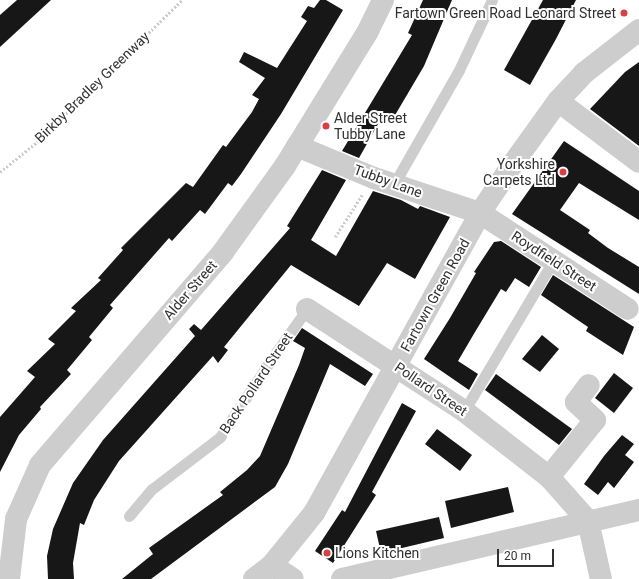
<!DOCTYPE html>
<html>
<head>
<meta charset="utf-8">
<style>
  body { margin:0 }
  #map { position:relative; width:639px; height:579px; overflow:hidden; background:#fff; font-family:Roboto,sans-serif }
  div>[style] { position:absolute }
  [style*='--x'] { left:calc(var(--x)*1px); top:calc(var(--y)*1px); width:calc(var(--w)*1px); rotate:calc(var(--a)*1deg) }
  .building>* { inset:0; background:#171717 }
  .path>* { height:2.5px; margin-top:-1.25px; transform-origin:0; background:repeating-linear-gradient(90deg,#cdcdcd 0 2px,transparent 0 4px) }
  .service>* { height:11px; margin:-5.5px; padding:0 5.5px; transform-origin:5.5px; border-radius:5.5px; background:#cdcdcd }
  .minor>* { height:22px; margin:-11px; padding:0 11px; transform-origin:11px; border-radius:11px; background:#cdcdcd }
  .dots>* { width:11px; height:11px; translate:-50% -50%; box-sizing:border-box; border:2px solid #fff; border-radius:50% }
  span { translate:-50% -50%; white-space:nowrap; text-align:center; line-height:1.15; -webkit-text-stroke:4px #fff; paint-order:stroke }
  .poi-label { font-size:14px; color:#303030 }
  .right { translate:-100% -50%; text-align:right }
  .left { translate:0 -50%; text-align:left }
  .street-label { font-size:14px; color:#303030 }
  .scale { position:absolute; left:497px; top:549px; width:57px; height:18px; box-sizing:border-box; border:2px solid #303030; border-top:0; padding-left:5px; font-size:12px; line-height:14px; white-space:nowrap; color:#303030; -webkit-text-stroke:3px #fff; paint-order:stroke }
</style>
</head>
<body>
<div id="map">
  <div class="building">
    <i style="clip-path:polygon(17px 0,51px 0,0 47px,0 15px)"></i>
    <i style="clip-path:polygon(320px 0,326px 0,343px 10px,281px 114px,241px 174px,232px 186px,228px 183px,205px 214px,200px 210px,172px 241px,169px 238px,110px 305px,113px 308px,89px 337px,92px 340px,67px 370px,71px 374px,40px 407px,41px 409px,19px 435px,0 472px,0 417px,35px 377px,27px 371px,55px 344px,48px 339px,76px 311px,71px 308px,101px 280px,98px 278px,123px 250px,121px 248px,186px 183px,193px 187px,223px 145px,226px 147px,252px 112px,259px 99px,252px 95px,265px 78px,239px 62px,244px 52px,277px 68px,307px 21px,301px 17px,308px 6px,314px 8px)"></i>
    <i style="clip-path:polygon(423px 0,452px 0,424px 66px,391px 122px,382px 117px,359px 158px,342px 151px,412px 35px,408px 33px)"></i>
    <i style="clip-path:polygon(543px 0,576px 0,556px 39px,530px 85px,504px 70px)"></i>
    <i style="clip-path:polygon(639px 62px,639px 146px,590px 109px,625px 72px)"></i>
    <i style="clip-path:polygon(564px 141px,639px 191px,639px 220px,579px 183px,560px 210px,590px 230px,588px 233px,608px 248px,639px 267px,639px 294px,512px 214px)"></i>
    <i style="clip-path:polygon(322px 170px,346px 180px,311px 240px,336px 256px,373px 191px,401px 200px,418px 209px,420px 206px,450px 217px,415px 279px,387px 263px,359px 306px,291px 265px,224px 347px,228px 350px,218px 363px,213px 356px,119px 461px,94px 500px,84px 525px,80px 523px,73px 563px,74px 579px,48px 579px,47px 556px,53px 529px,73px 483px,103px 440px,195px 336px,189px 329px,194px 324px,201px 330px,290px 228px,287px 226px)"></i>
    <i style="clip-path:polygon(501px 241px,541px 267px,529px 287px,515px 278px,506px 292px,501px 289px,475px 332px,458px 361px,478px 374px,469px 390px,424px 359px,450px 318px,476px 273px,474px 272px,494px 242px)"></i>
    <i style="clip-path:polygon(553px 275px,634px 327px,623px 355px,586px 331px,588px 327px,541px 295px)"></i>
    <i style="clip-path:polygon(302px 328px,373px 374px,365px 386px,330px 364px,288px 464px,275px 487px,151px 579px,122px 579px,153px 554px,149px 548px,223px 495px,220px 492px,247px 470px,260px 456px,299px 365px,305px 348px,293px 341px)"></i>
    <i style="clip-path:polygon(542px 335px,559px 349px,540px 372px,522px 359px)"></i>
    <i style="clip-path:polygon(614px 373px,633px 388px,614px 413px,595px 398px)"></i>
    <i style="clip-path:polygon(496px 374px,572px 429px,559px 445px,485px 390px)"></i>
    <i style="clip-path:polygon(402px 403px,416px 411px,372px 492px,376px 495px,333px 563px,315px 551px,342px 510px,345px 512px)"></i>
    <i style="clip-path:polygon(437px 429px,472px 455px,460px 471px,425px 444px)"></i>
    <i style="clip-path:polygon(622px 435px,634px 444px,625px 455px,634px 462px,614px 488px,608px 482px,598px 495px,584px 484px,604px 456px)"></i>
    <i style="clip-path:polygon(508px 487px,514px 512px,451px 528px,445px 501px)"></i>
    <i style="clip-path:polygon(439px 517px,444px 538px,381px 553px,376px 531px)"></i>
  </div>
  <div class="path">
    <i style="--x:0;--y:172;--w:48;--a:-39"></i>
    <i style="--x:37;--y:142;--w:203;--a:-44.4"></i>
    <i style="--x:335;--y:237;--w:50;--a:-57.3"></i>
  </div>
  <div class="service">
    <i style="--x:394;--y:184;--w:131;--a:-60.3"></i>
    <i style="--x:459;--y:70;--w:77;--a:-64.8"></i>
    <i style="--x:464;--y:411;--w:174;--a:-59.3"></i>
    <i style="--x:129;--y:516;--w:35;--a:-50"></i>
    <i style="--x:152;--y:489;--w:86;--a:-37.4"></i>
    <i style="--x:220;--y:437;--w:95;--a:-56.6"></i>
    <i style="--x:272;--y:358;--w:60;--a:-54.5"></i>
  </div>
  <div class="minor">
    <i style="--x:558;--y:101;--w:101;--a:37"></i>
    <i style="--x:297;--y:146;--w:83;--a:22.6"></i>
    <i style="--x:374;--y:178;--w:112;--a:18.3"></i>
    <i style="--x:480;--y:213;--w:176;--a:33"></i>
    <i style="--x:307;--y:309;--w:187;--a:33"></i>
    <i style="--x:464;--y:411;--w:108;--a:37.8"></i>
    <i style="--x:549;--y:477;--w:59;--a:48.4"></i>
    <i style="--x:588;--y:521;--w:59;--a:77.4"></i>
    <i style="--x:549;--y:477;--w:73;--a:-51.1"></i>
    <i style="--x:595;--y:420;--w:26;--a:-137"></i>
    <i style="--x:576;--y:402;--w:21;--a:-53"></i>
    <i style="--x:272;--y:565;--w:25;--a:34"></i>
    <i style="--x:9;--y:579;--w:60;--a:-83.3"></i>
    <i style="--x:16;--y:519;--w:59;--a:-66"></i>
    <i style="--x:40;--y:465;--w:281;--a:-49.3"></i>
    <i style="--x:223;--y:252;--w:106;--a:-54.2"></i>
    <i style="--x:285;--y:166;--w:158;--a:-58.4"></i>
    <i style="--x:368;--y:31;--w:34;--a:-64"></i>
    <i style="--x:254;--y:579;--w:23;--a:-38"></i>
    <i style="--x:272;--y:565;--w:67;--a:-51.1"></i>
    <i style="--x:314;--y:513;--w:343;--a:-61"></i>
    <i style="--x:480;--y:213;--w:58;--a:-56.3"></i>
    <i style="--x:512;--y:165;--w:79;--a:-54.3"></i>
    <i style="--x:558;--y:101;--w:38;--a:-47"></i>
    <i style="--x:584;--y:73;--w:70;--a:-38"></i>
    <i style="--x:342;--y:579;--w:305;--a:-13.1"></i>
  </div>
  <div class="dots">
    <i style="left:624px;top:13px;background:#db3f44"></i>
    <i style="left:326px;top:126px;background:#db3f44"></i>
    <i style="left:563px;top:172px;background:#db3f44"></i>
    <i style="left:327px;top:553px;background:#db3f44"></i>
  </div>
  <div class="poi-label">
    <span class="right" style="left:616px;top:13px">Fartown Green Road Leonard Street</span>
    <span class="left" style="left:334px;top:126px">Alder Street<br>Tubby Lane</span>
    <span class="right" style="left:555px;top:172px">Yorkshire<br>Carpets Ltd</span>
    <span class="left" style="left:335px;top:553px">Lions Kitchen</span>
  </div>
  <div class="street-label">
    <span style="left:92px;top:87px;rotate:-44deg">Birkby Bradley Greenway</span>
    <span style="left:388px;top:181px;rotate:20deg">Tubby Lane</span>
    <span style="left:554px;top:261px;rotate:33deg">Roydfield Street</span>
    <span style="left:190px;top:290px;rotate:-49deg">Alder Street</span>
    <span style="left:435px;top:295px;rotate:-61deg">Fartown Green Road</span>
    <span style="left:256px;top:383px;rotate:-56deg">Back Pollard Street</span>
    <span style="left:431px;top:389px;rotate:34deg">Pollard Street</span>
  </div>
  <div class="scale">20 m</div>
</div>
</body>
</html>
